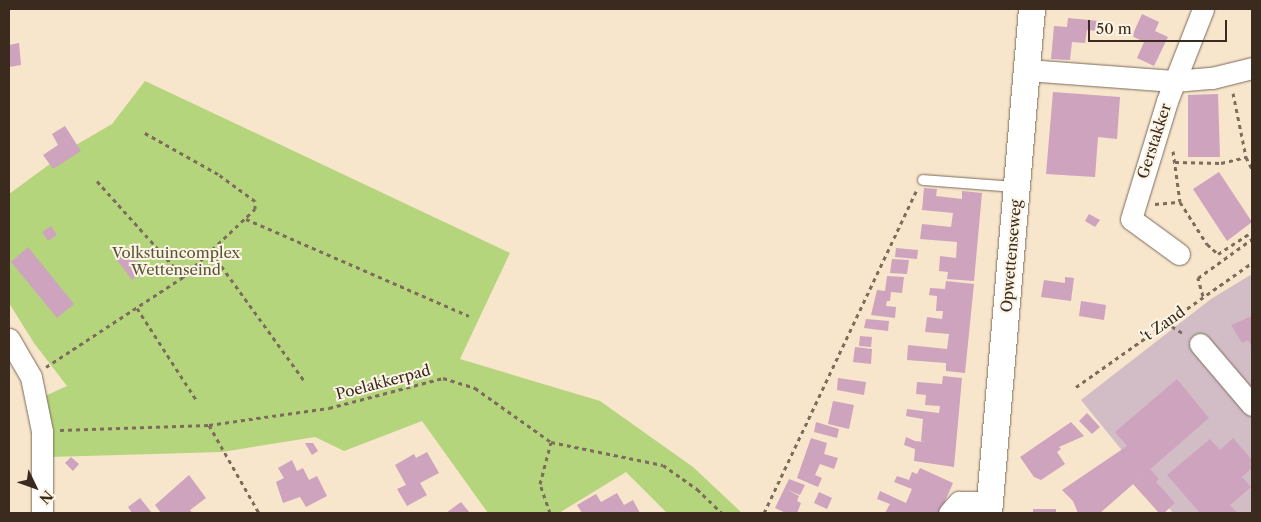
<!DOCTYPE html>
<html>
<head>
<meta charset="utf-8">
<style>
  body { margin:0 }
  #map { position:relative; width:1261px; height:522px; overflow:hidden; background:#f7e5cc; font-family:"Libre Caslon Text",serif }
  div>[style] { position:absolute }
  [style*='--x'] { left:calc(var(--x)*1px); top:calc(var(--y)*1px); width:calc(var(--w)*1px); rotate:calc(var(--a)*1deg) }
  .industrial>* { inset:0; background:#d2bdc7 }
  .green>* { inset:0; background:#b5d57d }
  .building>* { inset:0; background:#cea3bd }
  .path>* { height:3px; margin-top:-1.5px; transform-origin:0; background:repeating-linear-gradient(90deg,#7d6b5b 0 4px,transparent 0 8px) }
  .roads { filter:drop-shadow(0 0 1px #7d6b5b) drop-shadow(0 0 1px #7d6b5b) }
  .service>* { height:10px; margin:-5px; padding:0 5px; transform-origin:5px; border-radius:5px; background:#fff }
  .minor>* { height:21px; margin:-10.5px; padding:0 10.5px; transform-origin:10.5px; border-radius:10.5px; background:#fff }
  .tertiary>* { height:26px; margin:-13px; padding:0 13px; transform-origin:13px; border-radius:13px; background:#fff }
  span { translate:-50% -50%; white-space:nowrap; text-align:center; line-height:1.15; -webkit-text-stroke:4px #fcf5e5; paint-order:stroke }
  .street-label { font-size:15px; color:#3b2a1e }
  .park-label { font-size:15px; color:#5a5536 }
  .frame { position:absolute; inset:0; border:10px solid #3b2a1e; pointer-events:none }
  .north { position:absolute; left:10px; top:462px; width:50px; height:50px; -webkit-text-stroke:4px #fcf5e5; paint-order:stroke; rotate:132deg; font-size:14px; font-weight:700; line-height:20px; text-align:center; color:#3b2a1e }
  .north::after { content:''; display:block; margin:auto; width:18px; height:22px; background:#3b2a1e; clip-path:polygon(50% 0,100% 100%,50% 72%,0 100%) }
  .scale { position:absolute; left:1088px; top:20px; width:139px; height:22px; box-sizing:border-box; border:2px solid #3b2a1e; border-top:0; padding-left:6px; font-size:15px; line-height:18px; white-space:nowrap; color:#3b2a1e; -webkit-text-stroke:4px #fcf5e5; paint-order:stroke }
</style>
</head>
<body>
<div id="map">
  <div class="industrial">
    <i style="clip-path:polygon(1252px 274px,1252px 513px,1173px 513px,1081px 400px,1211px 299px)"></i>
  </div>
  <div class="green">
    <i style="clip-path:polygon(145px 81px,510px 253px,460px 359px,600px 401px,693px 467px,742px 513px,667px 513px,626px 472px,559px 513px,488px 513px,422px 421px,344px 451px,315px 437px,222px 452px,50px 457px,45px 396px,67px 386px,34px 343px,9px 303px,9px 194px,76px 145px,112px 124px)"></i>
  </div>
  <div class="building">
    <i style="clip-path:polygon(1142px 14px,1159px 22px,1155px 31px,1168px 37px,1154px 66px,1137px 58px,1144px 42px,1132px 36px)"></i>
    <i style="clip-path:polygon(1068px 18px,1100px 21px,1099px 31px,1087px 30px,1085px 43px,1072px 42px,1070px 60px,1051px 59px,1054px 26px,1067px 27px)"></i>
    <i style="clip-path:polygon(19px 43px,21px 65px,9px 67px,9px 45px)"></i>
    <i style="clip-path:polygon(1053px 92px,1120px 97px,1117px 139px,1098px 137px,1095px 177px,1046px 174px)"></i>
    <i style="clip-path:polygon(1218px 94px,1220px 157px,1188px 157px,1188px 95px)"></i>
    <i style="clip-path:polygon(65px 126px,81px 151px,53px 169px,43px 155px,58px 145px,52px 134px)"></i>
    <i style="clip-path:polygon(1219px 172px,1252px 222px,1227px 241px,1193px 189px)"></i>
    <i style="clip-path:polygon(924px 188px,937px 189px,936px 196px,962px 199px,962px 191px,982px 193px,974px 281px,947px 279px,948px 272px,939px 271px,940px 256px,956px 258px,957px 242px,920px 239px,922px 224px,951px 227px,953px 213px,922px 210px)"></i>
    <i style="clip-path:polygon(1089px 214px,1100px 220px,1095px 227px,1085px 221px)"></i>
    <i style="clip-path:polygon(51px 226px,57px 235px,48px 241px,42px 232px)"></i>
    <i style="clip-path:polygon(28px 247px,74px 304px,57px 318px,11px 262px)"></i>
    <i style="clip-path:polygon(896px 248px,918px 250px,917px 259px,895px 257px)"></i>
    <i style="clip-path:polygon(129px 251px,145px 271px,132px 280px,117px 260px)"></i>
    <i style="clip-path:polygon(892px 259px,909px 260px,907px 274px,890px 273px)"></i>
    <i style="clip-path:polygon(163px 263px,168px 268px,160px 275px,155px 270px)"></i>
    <i style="clip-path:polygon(887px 276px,904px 277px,902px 293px,891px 292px,890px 301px,887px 301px,886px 306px,896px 307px,895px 318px,871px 315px,877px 290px,885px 291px)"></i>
    <i style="clip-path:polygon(1065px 277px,1074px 278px,1071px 301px,1041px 297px,1044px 280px,1065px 283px)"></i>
    <i style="clip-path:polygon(946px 281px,974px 284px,965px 373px,946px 371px,946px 363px,907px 360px,908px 345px,947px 349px,949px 334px,925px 332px,927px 317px,942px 319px,943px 311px,936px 311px,937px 296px,929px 295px,930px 288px,945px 289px)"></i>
    <i style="clip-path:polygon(1081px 301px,1106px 305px,1104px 320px,1079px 316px)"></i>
    <i style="clip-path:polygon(1252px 316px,1252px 348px,1248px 340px,1242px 343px,1231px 325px)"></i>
    <i style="clip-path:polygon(866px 319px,889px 321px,888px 331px,864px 328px)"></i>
    <i style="clip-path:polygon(860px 336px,872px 337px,871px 347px,859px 346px)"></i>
    <i style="clip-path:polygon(855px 347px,872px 349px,871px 364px,853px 362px)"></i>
    <i style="clip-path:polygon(943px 376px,962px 378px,954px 467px,914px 461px,915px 449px,904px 445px,906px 437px,915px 441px,925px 442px,921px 441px,923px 419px,906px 416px,907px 409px,939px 413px,940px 406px,925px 405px,926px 395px,916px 394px,917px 382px,942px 384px)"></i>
    <i style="clip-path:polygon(838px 378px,866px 382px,864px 395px,837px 390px)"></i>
    <i style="clip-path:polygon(1177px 379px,1209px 418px,1100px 513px,1078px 513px,1073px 501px,1062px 490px,1127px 446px,1115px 432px)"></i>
    <i style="clip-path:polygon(833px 401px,854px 405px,849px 429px,828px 424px)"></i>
    <i style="clip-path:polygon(1087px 413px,1100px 427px,1092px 434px,1079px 421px)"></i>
    <i style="clip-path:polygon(816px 422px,839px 429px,837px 438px,814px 432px)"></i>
    <i style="clip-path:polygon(1071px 422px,1084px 436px,1059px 447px,1061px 449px,1057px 452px,1065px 464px,1041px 480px,1034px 477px,1020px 457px)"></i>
    <i style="clip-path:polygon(811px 438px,827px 443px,824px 454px,838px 458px,834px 469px,820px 464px,815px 475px,822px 478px,818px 487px,797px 478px)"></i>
    <i style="clip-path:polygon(1233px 438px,1252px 460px,1250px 464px,1252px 468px,1242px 477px,1251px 487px,1230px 505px,1237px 513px,1200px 513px,1167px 475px,1210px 439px,1220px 450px)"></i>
    <i style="clip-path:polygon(305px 443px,313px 443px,318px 451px,312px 455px)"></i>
    <i style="clip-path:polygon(427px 452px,439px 473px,420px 483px,427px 495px,407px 506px,397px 489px,406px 485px,395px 465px,414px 454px,416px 458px)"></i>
    <i style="clip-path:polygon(71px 457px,79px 464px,73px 471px,65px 463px)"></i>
    <i style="clip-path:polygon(292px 460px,297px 471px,303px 468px,309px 480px,317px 476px,327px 496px,306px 507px,300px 497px,283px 503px,276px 482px,284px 478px,278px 468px)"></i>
    <i style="clip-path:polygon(920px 468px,953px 483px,940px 513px,885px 513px,890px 504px,877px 499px,880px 491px,906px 503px,912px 489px,894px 482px,897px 476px,909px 480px,912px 472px,917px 474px)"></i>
    <i style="clip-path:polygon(1150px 469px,1159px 479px,1156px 482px,1175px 503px,1164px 513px,1159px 513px,1133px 484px)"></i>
    <i style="clip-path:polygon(189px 475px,206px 498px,190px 510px,192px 513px,161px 513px,155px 505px)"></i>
    <i style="clip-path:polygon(789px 479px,805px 485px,800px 495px,788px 490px,799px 496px,797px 501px,801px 503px,797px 513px,786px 513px,775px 508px)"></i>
    <i style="clip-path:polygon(819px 492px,832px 498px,827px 509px,814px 503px)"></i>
    <i style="clip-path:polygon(617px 493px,624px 505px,633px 500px,640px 513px,582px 513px,577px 505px,596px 494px,601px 502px)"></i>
    <i style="clip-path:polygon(140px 498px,152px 513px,132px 513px,128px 507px)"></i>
    <i style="clip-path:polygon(461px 502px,470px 513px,446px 513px)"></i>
    <i style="clip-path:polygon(1033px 509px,1056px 509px,1056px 513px,1033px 513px)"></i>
  </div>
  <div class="path">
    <i style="--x:1233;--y:93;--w:65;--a:78.5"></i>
    <i style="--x:1246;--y:157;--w:13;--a:63"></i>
    <i style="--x:1173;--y:151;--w:51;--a:82.2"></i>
    <i style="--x:1180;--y:202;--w:50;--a:57.3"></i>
    <i style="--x:1207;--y:244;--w:15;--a:42"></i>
    <i style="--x:1218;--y:254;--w:40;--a:-32.9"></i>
    <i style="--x:1175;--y:162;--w:46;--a:1.2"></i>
    <i style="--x:1221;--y:163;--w:26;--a:-13"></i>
    <i style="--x:97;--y:181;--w:129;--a:48.1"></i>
    <i style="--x:1155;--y:204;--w:25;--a:-5"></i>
    <i style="--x:246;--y:219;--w:243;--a:23.5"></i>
    <i style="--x:212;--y:253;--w:159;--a:54.2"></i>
    <i style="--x:1203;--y:296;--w:19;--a:-106"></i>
    <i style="--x:1198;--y:278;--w:67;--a:-35.8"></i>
    <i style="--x:137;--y:308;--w:111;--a:57.2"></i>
    <i style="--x:1165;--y:322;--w:22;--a:32"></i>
    <i style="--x:46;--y:367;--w:164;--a:-33.3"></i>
    <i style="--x:183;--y:277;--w:99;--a:-43.4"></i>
    <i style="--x:255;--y:209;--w:8;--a:-90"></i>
    <i style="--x:255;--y:201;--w:46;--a:-143.9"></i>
    <i style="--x:218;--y:174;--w:84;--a:-150.7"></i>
    <i style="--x:1076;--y:387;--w:215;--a:-35.2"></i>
    <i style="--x:209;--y:425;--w:101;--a:60.4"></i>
    <i style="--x:60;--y:430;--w:149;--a:-1.9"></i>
    <i style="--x:209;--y:425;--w:121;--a:-8.1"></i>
    <i style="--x:329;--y:408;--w:118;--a:-14.7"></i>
    <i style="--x:443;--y:378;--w:34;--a:17"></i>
    <i style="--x:475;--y:388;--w:93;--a:35.4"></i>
    <i style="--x:551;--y:442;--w:114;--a:11.6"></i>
    <i style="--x:663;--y:465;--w:42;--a:35.2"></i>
    <i style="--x:697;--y:489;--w:35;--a:44"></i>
    <i style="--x:550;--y:513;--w:31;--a:-109"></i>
    <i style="--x:540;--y:484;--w:43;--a:-75.3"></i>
    <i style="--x:764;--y:513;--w:356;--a:-64.7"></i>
  </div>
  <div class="roads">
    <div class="service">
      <i style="--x:923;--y:180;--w:94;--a:4.3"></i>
    </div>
    <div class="minor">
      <i style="--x:1027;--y:70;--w:147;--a:4.3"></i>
      <i style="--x:1174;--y:81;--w:38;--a:-5"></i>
      <i style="--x:1212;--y:78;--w:41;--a:-14"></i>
      <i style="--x:1179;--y:254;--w:59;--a:-143.9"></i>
      <i style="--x:1131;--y:219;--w:123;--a:-73"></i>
      <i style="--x:1167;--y:101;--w:99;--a:-68.6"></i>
      <i style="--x:9;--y:339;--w:44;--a:59.9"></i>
      <i style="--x:31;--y:377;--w:55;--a:78.5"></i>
      <i style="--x:42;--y:431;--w:82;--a:90"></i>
      <i style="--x:1200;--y:344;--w:80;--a:49.6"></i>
      <i style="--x:949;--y:513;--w:15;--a:-48"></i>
      <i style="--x:959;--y:502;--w:31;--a:0"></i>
    </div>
    <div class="tertiary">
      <i style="--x:989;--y:513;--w:506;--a:-85.12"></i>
    </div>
  </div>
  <div class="street-label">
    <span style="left:1154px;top:141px;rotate:-72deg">Gerstakker</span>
    <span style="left:1011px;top:256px;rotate:-85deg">Opwettenseweg</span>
    <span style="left:1163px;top:324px;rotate:-35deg">'t Zand</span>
    <span style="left:383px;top:382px;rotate:-15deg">Poelakkerpad</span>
  </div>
  <div class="park-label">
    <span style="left:176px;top:261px">Volkstuincomplex<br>Wettenseind</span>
  </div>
  <div class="frame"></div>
  <div class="north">N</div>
  <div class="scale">50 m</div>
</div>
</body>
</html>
